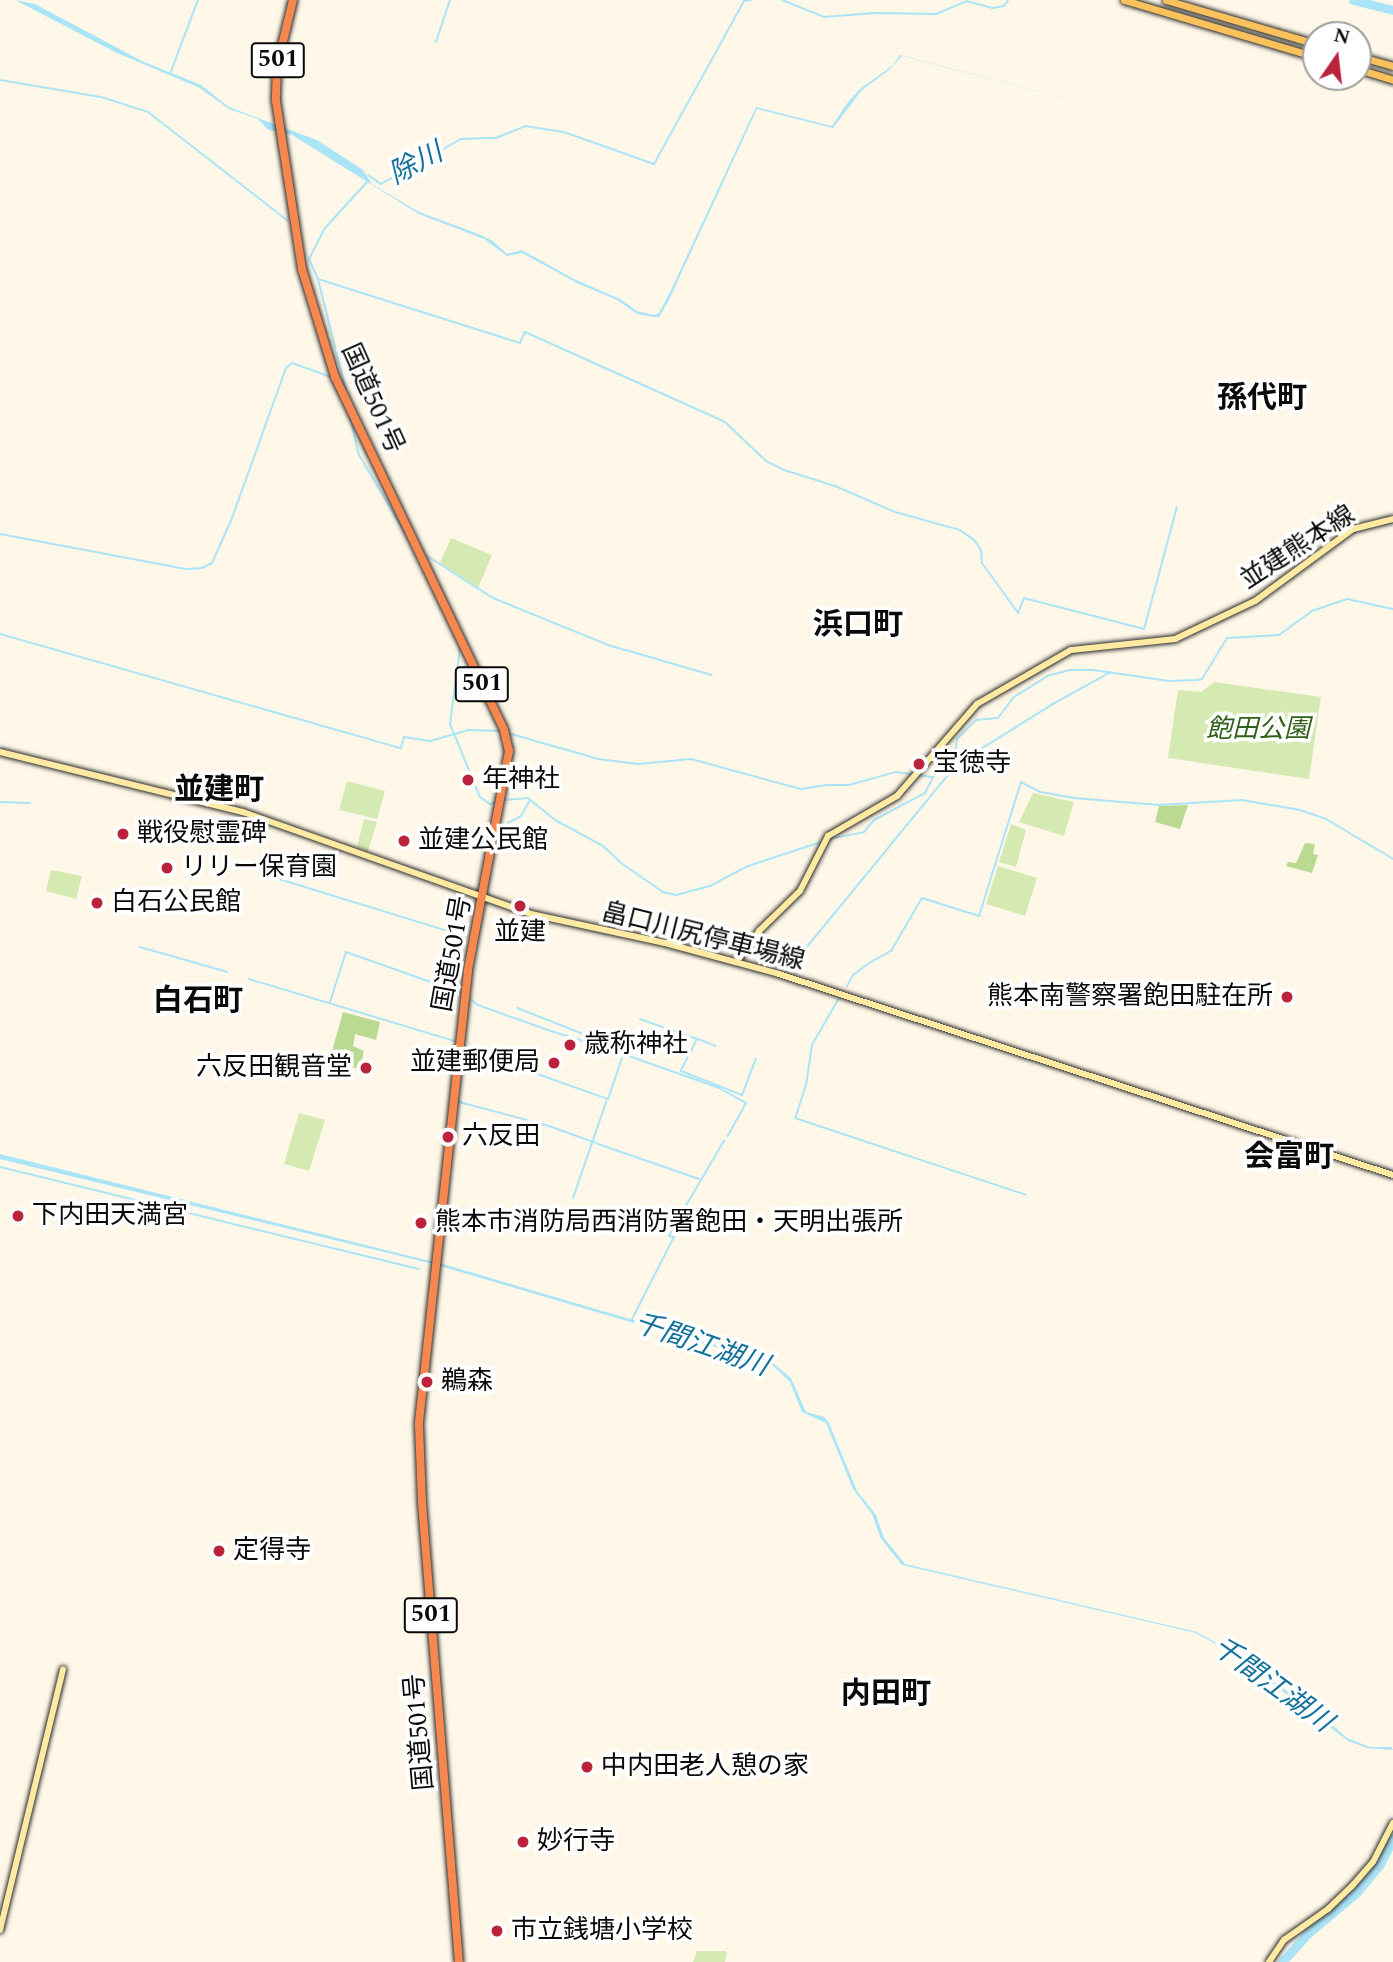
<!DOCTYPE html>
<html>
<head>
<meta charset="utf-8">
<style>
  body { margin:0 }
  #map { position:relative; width:1393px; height:1962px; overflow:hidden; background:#fff8e8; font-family:Spectral,"Noto Sans JP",serif }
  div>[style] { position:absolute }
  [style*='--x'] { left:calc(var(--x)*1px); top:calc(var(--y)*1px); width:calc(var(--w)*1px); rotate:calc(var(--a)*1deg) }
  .green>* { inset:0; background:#d5e9b2 }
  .forest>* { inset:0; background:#bad991 }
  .water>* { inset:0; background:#ace4f7 }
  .stream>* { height:2px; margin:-1px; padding:0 1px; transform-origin:1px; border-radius:1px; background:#ace4f7 }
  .river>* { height:9px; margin:-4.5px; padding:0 4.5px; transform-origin:4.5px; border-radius:4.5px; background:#ace4f7 }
  .roads { filter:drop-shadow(0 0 2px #2c2c2c) drop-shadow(0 0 2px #2c2c2c) }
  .secondary>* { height:6px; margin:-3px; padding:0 3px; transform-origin:3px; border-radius:3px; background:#ffeaa3 }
  .primary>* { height:7px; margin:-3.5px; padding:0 3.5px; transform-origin:3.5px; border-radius:3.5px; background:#fbc15c }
  .highway>* { height:8px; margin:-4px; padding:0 4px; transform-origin:4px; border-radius:4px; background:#f6874e }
  .dots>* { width:19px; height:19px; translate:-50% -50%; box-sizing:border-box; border:4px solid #fff; border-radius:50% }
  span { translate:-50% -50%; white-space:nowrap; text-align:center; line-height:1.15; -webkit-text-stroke:7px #fff; paint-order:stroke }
  .shield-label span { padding:2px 5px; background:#fff; border:2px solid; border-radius:5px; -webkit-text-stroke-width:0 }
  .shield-label { font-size:24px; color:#0a0a0a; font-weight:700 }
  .street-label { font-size:26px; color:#0a0a0a }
  .park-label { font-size:26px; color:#32611b; font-style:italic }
  .poi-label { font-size:26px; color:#0a0a0a }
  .left { translate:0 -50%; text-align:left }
  .right { translate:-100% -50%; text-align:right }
  .water-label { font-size:28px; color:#14719c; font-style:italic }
  .quarter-label { font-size:30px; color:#0a0a0a; font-weight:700 }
  .north { position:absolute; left:1302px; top:21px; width:70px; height:70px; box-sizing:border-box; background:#fff; border:2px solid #9d9d9d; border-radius:50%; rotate:14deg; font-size:19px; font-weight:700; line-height:28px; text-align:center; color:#0a0a0a }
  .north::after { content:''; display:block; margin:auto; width:24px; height:32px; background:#bb223c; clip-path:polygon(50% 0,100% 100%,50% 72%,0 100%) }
</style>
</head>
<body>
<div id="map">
  <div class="green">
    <i style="clip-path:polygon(451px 538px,492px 555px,478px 588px,440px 563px)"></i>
    <i style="clip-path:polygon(1214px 682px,1321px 697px,1309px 779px,1168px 758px,1178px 690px,1201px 692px)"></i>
    <i style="clip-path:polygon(347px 781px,385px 791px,377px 819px,339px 810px)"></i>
    <i style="clip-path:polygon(1033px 793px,1074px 802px,1064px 836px,1019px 822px)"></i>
    <i style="clip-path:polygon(364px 819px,377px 822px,368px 851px,357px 847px)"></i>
    <i style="clip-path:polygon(1011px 824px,1026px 830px,1016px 867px,999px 862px)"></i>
    <i style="clip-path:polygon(998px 866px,1037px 878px,1025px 916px,986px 904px)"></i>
    <i style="clip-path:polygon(51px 870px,82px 876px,76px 899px,46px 891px)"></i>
    <i style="clip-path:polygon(299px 1113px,325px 1120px,309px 1171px,284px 1164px)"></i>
    <i style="clip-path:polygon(697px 1951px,726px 1951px,727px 1953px,725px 1962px,693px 1962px)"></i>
  </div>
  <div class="forest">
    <i style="clip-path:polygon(1188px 805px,1180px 829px,1155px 822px,1159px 806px)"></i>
    <i style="clip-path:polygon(1305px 843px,1315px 844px,1313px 854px,1318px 855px,1312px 873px,1286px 866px,1288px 862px,1296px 863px)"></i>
    <i style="clip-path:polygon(343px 1012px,380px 1022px,376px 1040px,355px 1034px,353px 1046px,364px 1051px,360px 1069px,329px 1062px)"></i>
  </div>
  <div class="water">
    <i style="clip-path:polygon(15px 0,35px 4px,142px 61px,201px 85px,229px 107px,317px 140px,363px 170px,372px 184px,419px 212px,476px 233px,493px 241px,507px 254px,522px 250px,574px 279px,620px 299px,637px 311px,654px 315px,659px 313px,671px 290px,756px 107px,832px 126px,848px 102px,861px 88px,892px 66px,900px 55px,1151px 121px,902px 56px,889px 70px,862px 90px,833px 128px,757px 109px,669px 300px,659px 317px,654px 317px,637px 314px,617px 300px,577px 283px,522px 253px,507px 256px,484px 239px,419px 214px,292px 135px,268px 130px,258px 119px,229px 109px,198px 87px,117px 53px)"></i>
    <i style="clip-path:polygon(0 1154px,446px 1265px,769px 1360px,791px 1378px,806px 1412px,824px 1417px,829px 1423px,857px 1491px,876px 1515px,884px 1538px,905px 1564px,1197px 1632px,1239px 1656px,1321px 1715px,1347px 1738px,1370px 1747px,1391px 1747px,1393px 1750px,1367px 1748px,1348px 1741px,1235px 1655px,1196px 1633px,902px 1565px,881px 1539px,872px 1514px,853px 1489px,826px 1423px,802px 1412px,790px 1382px,770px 1363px,433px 1264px,0 1159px)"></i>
  </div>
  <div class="stream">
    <i style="--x:782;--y:0;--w:45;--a:22"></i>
    <i style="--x:824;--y:17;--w:51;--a:-4.5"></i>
    <i style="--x:875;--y:13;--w:61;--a:0.9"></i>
    <i style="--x:936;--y:14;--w:33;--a:-23"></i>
    <i style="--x:966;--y:1;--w:28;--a:15"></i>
    <i style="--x:993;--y:8;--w:11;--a:-10"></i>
    <i style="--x:1004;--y:6;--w:7;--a:-56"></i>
    <i style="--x:436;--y:42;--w:44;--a:-71.6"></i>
    <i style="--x:170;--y:74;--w:79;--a:-69.3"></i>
    <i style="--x:0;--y:80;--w:102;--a:9.6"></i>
    <i style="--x:101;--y:97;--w:49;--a:17.7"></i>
    <i style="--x:148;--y:112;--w:177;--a:37.9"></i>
    <i style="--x:368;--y:175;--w:16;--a:35"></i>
    <i style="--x:381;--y:184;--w:92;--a:-29.4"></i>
    <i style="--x:461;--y:139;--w:35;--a:-2"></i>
    <i style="--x:496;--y:138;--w:31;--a:-22"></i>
    <i style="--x:525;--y:126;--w:39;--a:9"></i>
    <i style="--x:564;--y:132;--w:96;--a:19.6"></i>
    <i style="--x:654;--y:164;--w:186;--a:-61.1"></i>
    <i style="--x:744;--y:1;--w:7;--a:-8"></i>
    <i style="--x:318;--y:279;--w:212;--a:17.6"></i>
    <i style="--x:520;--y:343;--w:12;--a:-66"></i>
    <i style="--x:525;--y:332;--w:219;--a:24.2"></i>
    <i style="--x:725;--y:422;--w:57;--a:43.6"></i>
    <i style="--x:766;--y:461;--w:20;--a:27"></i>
    <i style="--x:784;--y:470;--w:53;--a:17.4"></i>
    <i style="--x:835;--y:486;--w:65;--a:23.4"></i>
    <i style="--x:895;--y:512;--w:67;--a:15.5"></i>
    <i style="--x:960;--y:530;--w:19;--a:36"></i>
    <i style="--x:975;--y:541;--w:11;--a:56"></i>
    <i style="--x:981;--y:550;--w:13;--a:86"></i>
    <i style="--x:982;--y:563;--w:62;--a:54.2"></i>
    <i style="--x:1018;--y:613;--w:16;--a:-68"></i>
    <i style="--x:1024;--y:598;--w:124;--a:14.5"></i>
    <i style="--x:1144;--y:629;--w:126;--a:-74.9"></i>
    <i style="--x:346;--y:390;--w:114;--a:-104.2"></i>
    <i style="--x:318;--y:279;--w:22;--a:-114"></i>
    <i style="--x:309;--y:259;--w:35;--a:-63"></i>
    <i style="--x:325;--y:228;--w:62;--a:-47.6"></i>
    <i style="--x:350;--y:417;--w:37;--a:77"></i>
    <i style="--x:358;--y:453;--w:104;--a:59.5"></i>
    <i style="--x:0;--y:534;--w:189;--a:10.7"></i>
    <i style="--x:186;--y:569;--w:16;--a:-4"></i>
    <i style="--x:202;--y:568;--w:11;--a:-27"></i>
    <i style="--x:212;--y:563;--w:49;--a:-66"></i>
    <i style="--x:232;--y:518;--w:159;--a:-70.2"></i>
    <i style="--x:286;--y:368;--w:8;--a:-40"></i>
    <i style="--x:292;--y:363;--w:41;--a:19.7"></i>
    <i style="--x:427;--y:556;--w:78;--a:32.5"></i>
    <i style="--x:493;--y:598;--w:124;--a:22.2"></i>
    <i style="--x:608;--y:645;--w:108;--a:16.1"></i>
    <i style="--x:0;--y:634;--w:412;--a:15.9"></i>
    <i style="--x:396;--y:747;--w:5;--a:11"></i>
    <i style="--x:401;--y:748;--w:11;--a:-75"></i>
    <i style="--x:404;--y:737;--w:26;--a:9"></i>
    <i style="--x:430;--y:741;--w:41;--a:-15.8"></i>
    <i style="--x:469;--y:730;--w:31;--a:2"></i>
    <i style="--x:460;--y:648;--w:77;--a:97.5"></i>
    <i style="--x:450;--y:724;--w:79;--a:67.7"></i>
    <i style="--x:480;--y:797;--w:12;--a:35"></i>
    <i style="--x:490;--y:804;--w:7;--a:-16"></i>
    <i style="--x:511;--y:734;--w:91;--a:16"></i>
    <i style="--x:598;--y:759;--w:40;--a:7.1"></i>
    <i style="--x:638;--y:764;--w:53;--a:-5.4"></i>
    <i style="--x:691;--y:759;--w:114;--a:15.3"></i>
    <i style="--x:801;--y:789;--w:26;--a:-9"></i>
    <i style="--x:827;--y:785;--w:22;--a:0"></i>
    <i style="--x:849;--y:785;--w:49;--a:-15.5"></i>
    <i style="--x:896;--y:772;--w:15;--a:8"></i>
    <i style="--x:965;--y:759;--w:102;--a:-32.1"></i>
    <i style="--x:1051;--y:705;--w:68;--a:-28.8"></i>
    <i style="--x:917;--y:775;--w:15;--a:8"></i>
    <i style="--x:504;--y:800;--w:24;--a:-5"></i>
    <i style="--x:528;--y:798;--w:35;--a:39"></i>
    <i style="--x:555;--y:820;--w:55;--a:28.4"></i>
    <i style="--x:603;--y:846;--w:25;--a:43"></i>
    <i style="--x:621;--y:863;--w:51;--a:34.6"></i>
    <i style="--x:663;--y:892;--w:13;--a:13"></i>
    <i style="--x:676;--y:895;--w:35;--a:-15"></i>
    <i style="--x:710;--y:886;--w:43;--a:-27.8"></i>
    <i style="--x:748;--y:866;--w:80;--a:-18.2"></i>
    <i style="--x:0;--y:802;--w:30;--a:2"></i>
    <i style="--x:829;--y:839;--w:36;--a:-11"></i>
    <i style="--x:864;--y:832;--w:16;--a:-50"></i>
    <i style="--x:874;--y:820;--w:58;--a:-27.9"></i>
    <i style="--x:925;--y:793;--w:46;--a:-62.9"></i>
    <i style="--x:946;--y:752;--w:11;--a:-22"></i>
    <i style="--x:956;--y:748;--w:9;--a:-84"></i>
    <i style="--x:957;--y:739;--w:27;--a:-45"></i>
    <i style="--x:976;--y:720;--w:22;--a:-5"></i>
    <i style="--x:998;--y:718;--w:26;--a:-53"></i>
    <i style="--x:1014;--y:697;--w:39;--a:-32"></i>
    <i style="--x:1047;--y:676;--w:23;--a:-15"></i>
    <i style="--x:1069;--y:670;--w:24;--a:0"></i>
    <i style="--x:1093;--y:670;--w:77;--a:8.2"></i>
    <i style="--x:1169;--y:681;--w:28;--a:-2"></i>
    <i style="--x:1197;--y:680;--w:5;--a:-11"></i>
    <i style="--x:1202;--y:679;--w:48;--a:-58.6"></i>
    <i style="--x:1227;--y:638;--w:52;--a:-3.3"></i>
    <i style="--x:1279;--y:635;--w:41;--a:-36"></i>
    <i style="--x:1312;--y:611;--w:37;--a:-19"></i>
    <i style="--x:1347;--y:599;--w:47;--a:12.3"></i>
    <i style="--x:500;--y:843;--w:22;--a:-68"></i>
    <i style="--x:508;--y:823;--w:15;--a:-28"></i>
    <i style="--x:521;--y:816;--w:18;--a:-61"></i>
    <i style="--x:269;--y:876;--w:190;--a:17.1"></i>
    <i style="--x:451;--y:932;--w:17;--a:107"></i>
    <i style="--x:446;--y:948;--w:22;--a:22"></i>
    <i style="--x:140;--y:947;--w:91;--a:15.9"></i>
    <i style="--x:787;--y:971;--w:269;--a:-50.6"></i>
    <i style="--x:249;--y:979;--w:215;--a:16.8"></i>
    <i style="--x:847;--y:986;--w:13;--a:-61"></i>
    <i style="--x:853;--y:975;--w:20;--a:-37"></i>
    <i style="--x:869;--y:963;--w:25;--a:-29"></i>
    <i style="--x:891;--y:951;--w:61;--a:-59.7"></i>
    <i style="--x:922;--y:898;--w:60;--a:17.5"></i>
    <i style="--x:979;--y:916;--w:140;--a:-72.6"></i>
    <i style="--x:1021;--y:782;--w:21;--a:28"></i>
    <i style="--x:1040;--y:792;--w:35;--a:10"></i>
    <i style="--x:1074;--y:798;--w:85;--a:4.7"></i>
    <i style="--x:1159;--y:805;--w:83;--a:-3.4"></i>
    <i style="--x:1242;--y:800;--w:59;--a:9.8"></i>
    <i style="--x:1300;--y:810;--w:28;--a:19"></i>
    <i style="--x:1326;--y:819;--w:78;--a:30.8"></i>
    <i style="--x:839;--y:998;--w:54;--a:119.9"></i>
    <i style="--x:812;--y:1045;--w:40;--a:98.5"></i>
    <i style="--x:806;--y:1085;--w:35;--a:108"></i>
    <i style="--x:795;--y:1118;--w:243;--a:18.4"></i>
    <i style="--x:470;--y:999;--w:10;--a:37"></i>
    <i style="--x:478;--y:1005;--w:74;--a:19.7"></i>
    <i style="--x:548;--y:1030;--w:81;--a:17.3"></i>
    <i style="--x:330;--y:1002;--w:52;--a:-72.3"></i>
    <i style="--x:346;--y:952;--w:123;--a:19.5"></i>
    <i style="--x:517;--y:1008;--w:115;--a:21.4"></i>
    <i style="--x:640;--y:1019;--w:60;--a:19.3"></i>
    <i style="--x:697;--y:1039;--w:36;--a:117"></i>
    <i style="--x:681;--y:1071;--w:66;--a:21.5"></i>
    <i style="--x:742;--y:1095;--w:39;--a:-69"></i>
    <i style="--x:698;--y:1039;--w:19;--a:21"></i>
    <i style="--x:464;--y:1048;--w:153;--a:19.5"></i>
    <i style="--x:608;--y:1099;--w:46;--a:-71.2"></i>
    <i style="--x:626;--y:1055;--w:99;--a:19.5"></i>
    <i style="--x:719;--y:1088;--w:31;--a:29"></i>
    <i style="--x:746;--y:1103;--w:38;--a:119"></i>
    <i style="--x:459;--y:1102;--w:93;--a:14.9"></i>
    <i style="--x:549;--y:1126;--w:50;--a:19.9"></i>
    <i style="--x:598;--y:1144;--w:107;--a:19.1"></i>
    <i style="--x:0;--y:1167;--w:431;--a:13.7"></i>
    <i style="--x:573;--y:1198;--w:102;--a:-71"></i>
    <i style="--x:632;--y:1319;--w:92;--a:-62.9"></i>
    <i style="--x:674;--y:1237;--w:5;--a:-169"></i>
    <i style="--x:669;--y:1236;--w:19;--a:-62"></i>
    <i style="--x:678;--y:1219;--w:91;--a:-59.5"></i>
  </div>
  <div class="river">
    <i style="--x:1353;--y:0;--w:41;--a:14"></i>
    <i style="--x:1282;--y:1962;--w:38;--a:-48"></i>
    <i style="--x:1307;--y:1934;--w:62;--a:-39.8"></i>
    <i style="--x:1355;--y:1894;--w:39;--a:-50"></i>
    <i style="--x:1380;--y:1864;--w:29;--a:-63"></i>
  </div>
  <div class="roads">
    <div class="secondary">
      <i style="--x:0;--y:752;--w:250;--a:13.9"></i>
      <i style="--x:243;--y:812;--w:306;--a:19.5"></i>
      <i style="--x:531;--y:914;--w:137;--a:12.2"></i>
      <i style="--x:665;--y:943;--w:118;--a:15.2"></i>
      <i style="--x:779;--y:974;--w:646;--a:18.13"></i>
      <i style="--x:736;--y:962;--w:39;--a:-53"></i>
      <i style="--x:759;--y:931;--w:57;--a:-44.3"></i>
      <i style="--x:800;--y:891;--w:62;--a:-63"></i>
      <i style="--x:828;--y:836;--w:80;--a:-30.1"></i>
      <i style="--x:897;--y:796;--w:122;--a:-49"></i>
      <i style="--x:977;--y:704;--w:108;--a:-29.9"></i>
      <i style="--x:1071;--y:650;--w:105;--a:-6"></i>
      <i style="--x:1175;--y:639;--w:89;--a:-25.4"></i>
      <i style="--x:1255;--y:601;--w:122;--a:-36.3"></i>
      <i style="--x:1353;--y:529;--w:41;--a:-14"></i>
      <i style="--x:0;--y:1930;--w:268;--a:-76.4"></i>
      <i style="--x:1269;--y:1962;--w:27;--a:-56"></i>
      <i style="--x:1284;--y:1940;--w:54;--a:-35.2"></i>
      <i style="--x:1328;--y:1909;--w:33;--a:-44"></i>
      <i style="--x:1352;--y:1886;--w:32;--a:-49"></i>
      <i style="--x:1373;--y:1862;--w:44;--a:-62.9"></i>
    </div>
    <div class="primary">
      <i style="--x:1124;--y:0;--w:200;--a:16.5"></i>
      <i style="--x:1166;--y:0;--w:156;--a:16.3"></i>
      <i style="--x:1358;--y:56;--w:36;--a:16"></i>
      <i style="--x:1358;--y:69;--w:37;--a:17"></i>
    </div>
    <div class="highway">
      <i style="--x:293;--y:0;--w:68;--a:103.6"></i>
      <i style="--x:277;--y:66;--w:35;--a:92"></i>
      <i style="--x:276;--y:101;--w:170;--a:81.2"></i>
      <i style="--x:302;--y:269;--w:113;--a:73"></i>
      <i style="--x:335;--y:377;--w:391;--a:64.4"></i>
      <i style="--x:504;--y:730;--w:22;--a:77"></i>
      <i style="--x:509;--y:751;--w:224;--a:100.6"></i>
      <i style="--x:468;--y:971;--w:457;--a:96.2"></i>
      <i style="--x:419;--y:1425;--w:78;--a:87.8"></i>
      <i style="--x:422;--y:1503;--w:460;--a:85.4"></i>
    </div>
  </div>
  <div class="dots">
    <i style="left:919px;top:764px;background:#bb223c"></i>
    <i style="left:468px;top:780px;background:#bb223c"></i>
    <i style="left:123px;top:834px;background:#bb223c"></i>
    <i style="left:404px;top:841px;background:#bb223c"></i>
    <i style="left:167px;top:868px;background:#bb223c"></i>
    <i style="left:97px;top:903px;background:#bb223c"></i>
    <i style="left:520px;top:906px;background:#bb223c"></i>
    <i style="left:1287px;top:997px;background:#bb223c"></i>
    <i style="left:570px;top:1045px;background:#bb223c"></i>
    <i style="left:554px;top:1063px;background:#bb223c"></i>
    <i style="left:366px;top:1068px;background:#bb223c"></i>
    <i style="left:448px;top:1137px;background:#bb223c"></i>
    <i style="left:18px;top:1216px;background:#bb223c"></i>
    <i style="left:421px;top:1223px;background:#bb223c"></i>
    <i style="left:427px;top:1382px;background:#bb223c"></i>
    <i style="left:219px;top:1551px;background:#bb223c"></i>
    <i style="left:587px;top:1767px;background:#bb223c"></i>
    <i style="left:523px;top:1842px;background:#bb223c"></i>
    <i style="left:497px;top:1931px;background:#bb223c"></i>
  </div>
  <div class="shield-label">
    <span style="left:278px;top:60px">501</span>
    <span style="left:482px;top:684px">501</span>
    <span style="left:431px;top:1615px">501</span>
  </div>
  <div class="street-label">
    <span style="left:372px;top:399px;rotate:66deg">国道501号</span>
    <span style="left:1298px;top:548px;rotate:-33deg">並建熊本線</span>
    <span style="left:703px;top:937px;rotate:14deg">畠口川尻停車場線</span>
    <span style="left:453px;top:954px;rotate:-80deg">国道501号</span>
    <span style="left:420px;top:1732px;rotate:-95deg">国道501号</span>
  </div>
  <div class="park-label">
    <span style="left:1258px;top:730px">飽田公園</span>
  </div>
  <div class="poi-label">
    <span class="left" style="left:933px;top:764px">宝徳寺</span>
    <span class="left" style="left:482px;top:780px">年神社</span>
    <span class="left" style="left:137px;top:834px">戦役慰霊碑</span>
    <span class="left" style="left:418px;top:841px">並建公民館</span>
    <span class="left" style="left:181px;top:868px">リリー保育園</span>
    <span class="left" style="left:111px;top:903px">白石公民館</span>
    <span style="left:520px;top:933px">並建</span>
    <span class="right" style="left:1273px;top:997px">熊本南警察署飽田駐在所</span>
    <span class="left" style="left:584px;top:1045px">歳称神社</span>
    <span class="right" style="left:540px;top:1063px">並建郵便局</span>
    <span class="right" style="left:352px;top:1068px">六反田観音堂</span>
    <span class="left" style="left:462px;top:1137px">六反田</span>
    <span class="left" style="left:32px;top:1216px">下内田天満宮</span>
    <span class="left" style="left:435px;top:1223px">熊本市消防局西消防署飽田・天明出張所</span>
    <span class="left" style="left:441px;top:1382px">鵜森</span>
    <span class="left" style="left:233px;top:1551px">定得寺</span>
    <span class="left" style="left:601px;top:1767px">中内田老人憩の家</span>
    <span class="left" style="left:537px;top:1842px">妙行寺</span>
    <span class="left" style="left:511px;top:1931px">市立銭塘小学校</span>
  </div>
  <div class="water-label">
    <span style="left:416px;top:164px;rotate:-28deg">除川</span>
    <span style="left:701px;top:1345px;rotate:19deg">千間江湖川</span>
    <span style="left:1272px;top:1685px;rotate:36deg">千間江湖川</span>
  </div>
  <div class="quarter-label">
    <span style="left:1262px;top:398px">孫代町</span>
    <span style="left:858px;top:625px">浜口町</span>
    <span style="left:219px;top:790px">並建町</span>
    <span style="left:198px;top:1001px">白石町</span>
    <span style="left:1289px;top:1157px">会富町</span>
    <span style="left:886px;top:1694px">内田町</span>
  </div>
  <div class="north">N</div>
</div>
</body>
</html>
